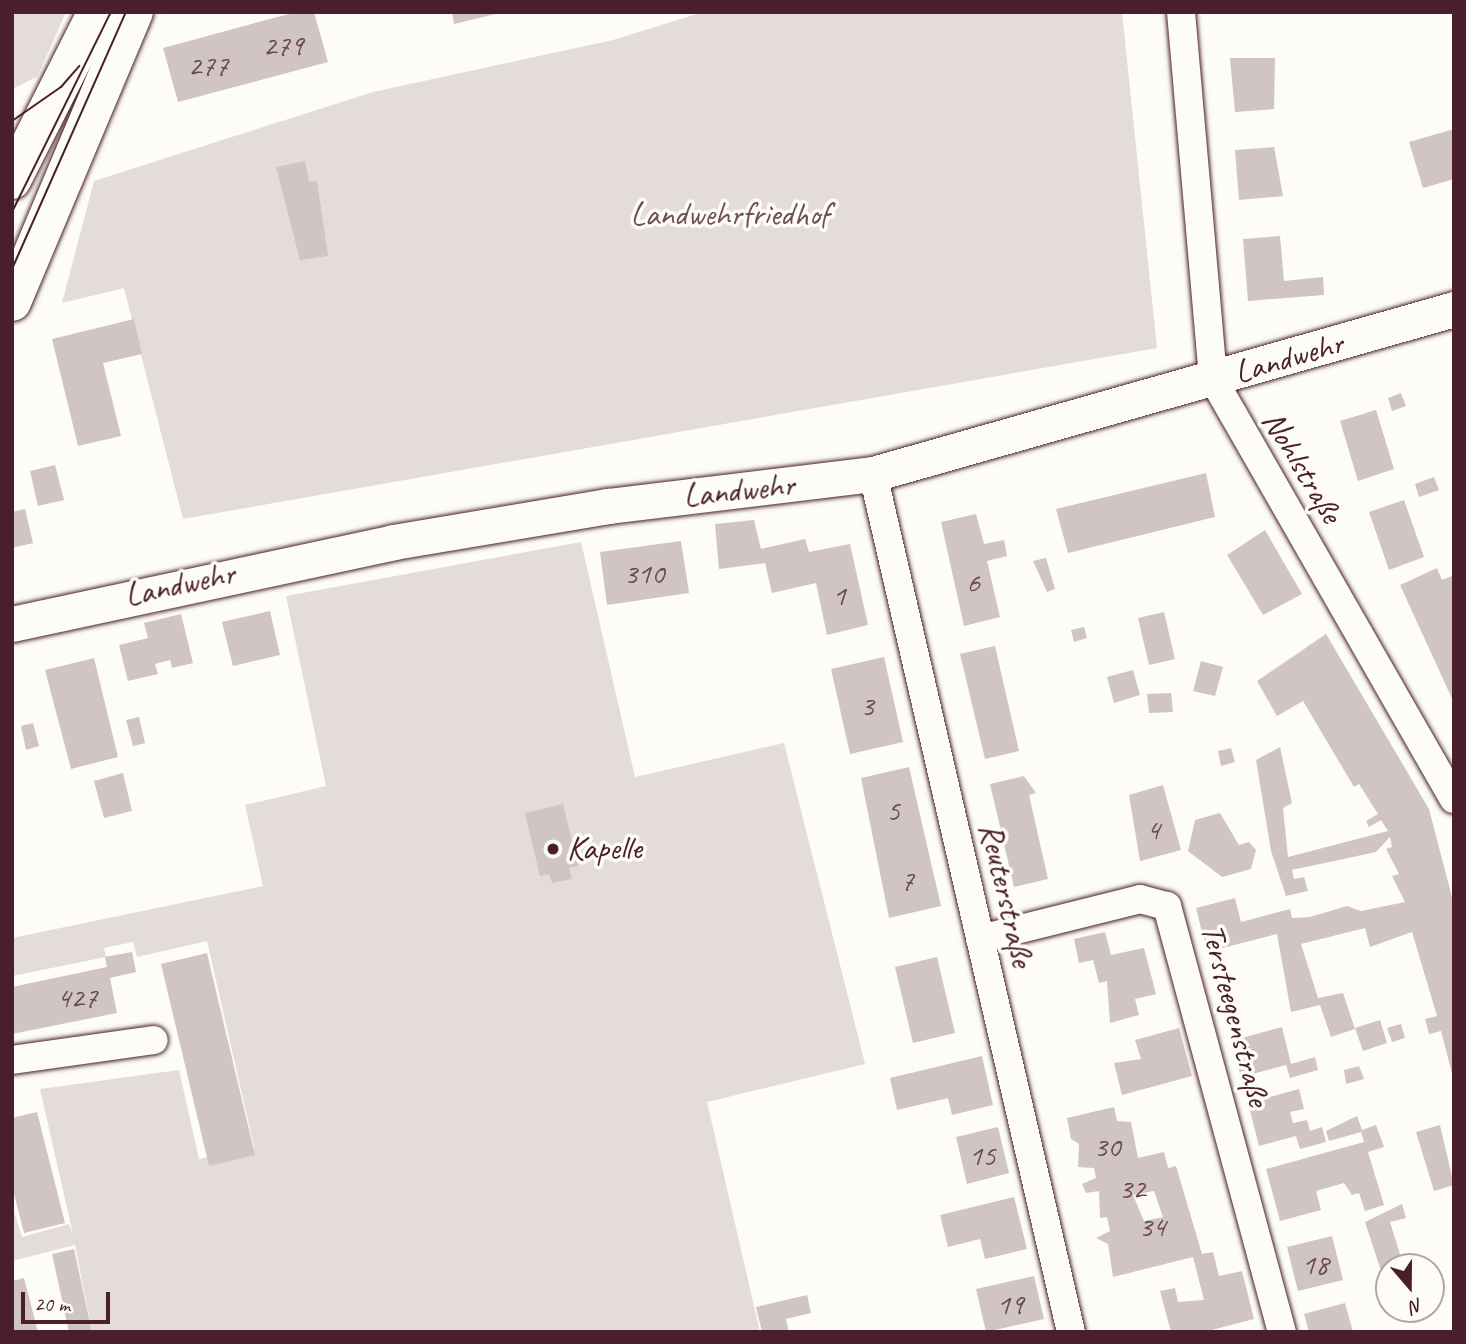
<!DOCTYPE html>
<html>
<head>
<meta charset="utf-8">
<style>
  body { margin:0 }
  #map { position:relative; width:1466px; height:1344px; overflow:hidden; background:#fdfcf7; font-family:Caveat,sans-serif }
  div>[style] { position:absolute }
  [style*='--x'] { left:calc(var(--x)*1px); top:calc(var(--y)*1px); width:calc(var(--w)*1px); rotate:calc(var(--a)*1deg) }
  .green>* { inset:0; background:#e3dcda }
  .building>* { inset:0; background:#d0c5c4 }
  .roads { filter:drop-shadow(0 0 2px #4a1f2b) drop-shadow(0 0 2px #4a1f2b) }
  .minor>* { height:28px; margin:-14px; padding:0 14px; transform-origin:14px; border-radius:14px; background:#fdfcf7 }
  .tertiary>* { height:35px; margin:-17.5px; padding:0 17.5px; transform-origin:17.5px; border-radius:17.5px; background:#fdfcf7 }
  .primary>* { height:38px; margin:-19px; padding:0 19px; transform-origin:19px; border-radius:19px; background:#fdfcf7 }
  .tram>* { height:2px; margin:-1px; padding:0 1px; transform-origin:1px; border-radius:1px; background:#4a1f2b }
  .dots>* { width:19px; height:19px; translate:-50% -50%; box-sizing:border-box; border:4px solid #fdfcf7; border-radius:50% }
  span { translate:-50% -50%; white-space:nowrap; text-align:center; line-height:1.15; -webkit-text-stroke:7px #fdfcf7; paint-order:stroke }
  .number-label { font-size:30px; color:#6c4851 }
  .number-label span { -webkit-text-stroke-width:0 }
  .park-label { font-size:33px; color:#704e57 }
  .street-label { font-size:33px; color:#4a1f2b }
  .poi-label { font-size:33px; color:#4a1f2b }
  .left { translate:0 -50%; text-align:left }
  .frame { position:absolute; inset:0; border:14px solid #4a1f2b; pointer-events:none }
  .north { position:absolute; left:1375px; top:1253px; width:70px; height:70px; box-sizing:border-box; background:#fdfcf7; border:2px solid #b5a4a5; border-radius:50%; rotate:160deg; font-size:19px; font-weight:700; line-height:28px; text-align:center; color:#4a1f2b }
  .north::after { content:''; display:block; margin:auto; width:24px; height:32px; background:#4a1f2b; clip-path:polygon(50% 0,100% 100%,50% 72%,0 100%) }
  .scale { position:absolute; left:21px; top:1292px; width:89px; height:32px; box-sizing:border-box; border:4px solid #4a1f2b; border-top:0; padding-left:9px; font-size:21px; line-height:24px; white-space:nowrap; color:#4a1f2b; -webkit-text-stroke:5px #fdfcf7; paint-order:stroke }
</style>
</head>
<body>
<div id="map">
  <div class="green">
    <i style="clip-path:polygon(12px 12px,66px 12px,37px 77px,12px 89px)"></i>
    <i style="clip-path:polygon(703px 12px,1122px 12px,1157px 348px,183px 519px,124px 288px,62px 303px,94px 181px,373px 92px,613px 40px)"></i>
    <i style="clip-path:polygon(581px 542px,635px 777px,784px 743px,865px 1064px,707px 1102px,760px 1332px,92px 1332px,75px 1245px,12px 1261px,12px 1205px,22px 1237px,69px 1224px,73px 1234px,40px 1089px,179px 1070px,199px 1159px,254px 1147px,207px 941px,137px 957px,133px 942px,104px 948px,106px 957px,12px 976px,12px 938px,263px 886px,245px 805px,326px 786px,286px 596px)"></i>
  </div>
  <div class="building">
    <i style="clip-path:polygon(296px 12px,314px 12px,328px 62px,178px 102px,163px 48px)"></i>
    <i style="clip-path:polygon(452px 12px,500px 12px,500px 13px,454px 24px)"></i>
    <i style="clip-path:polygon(1230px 58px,1275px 58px,1274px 109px,1235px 112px)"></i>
    <i style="clip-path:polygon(1454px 129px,1454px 179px,1423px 188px,1409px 142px)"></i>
    <i style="clip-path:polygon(1274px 147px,1283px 196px,1239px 200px,1235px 150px)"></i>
    <i style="clip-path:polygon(305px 161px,309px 182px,317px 181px,328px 256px,300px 260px,276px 167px)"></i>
    <i style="clip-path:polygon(1280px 236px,1284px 281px,1323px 277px,1324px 295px,1248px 301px,1243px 239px)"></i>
    <i style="clip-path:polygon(134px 319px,142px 354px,103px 363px,121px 436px,78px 446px,52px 339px)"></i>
    <i style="clip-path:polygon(1401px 393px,1406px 406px,1392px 411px,1388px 398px)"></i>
    <i style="clip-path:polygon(1376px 410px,1394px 469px,1358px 481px,1340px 421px)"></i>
    <i style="clip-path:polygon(55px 465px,64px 500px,38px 506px,30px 471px)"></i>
    <i style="clip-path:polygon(1206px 473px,1215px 517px,1068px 553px,1056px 509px)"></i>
    <i style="clip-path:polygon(1434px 477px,1439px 490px,1419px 497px,1415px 484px)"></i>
    <i style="clip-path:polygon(1404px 500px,1424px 557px,1389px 570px,1369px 512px)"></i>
    <i style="clip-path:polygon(25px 509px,33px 543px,12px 548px,12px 512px)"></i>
    <i style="clip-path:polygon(976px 514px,984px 544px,1004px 540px,1007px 556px,987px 561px,1000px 617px,964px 626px,941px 522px)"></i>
    <i style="clip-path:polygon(754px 520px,761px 549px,805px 539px,809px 552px,850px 544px,868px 625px,827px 635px,816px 583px,772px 593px,765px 563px,719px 569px,715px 524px)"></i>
    <i style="clip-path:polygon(1265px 530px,1302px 594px,1263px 615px,1227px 555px)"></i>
    <i style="clip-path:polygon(681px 541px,689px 593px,607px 605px,600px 552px)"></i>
    <i style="clip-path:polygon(1046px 558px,1055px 589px,1047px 592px,1033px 561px)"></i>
    <i style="clip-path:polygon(1437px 568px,1442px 580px,1454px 575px,1454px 703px,1400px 585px)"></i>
    <i style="clip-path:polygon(270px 611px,280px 655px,233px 666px,222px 622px)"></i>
    <i style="clip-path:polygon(1164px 612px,1175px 659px,1149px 665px,1138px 618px)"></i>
    <i style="clip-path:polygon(181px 614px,193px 663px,172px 668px,170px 660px,155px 664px,158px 674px,128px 681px,119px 645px,148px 638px,144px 623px)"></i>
    <i style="clip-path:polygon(1084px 627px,1087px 638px,1074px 642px,1071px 630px)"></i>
    <i style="clip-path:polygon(1326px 634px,1429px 809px,1454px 905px,1454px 1081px,1441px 1031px,1429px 1034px,1425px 1019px,1437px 1016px,1412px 932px,1370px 947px,1365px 928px,1301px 944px,1318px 998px,1343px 993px,1355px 1029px,1331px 1037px,1320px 1005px,1291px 1012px,1277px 934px,1207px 952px,1196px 908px,1235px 898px,1241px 922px,1290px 909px,1292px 918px,1310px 917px,1347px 906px,1361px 911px,1405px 902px,1392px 876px,1399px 874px,1386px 849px,1392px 847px,1390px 837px,1376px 852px,1292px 870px,1294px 879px,1304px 877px,1308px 891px,1286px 896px,1271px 851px,1256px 760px,1280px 747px,1292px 803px,1283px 808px,1288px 857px,1388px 831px,1381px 820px,1369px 827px,1366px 821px,1378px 814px,1359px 784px,1354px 787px,1303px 701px,1277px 716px,1257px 681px)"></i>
    <i style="clip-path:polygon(995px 646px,1019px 751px,985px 759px,960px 654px)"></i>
    <i style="clip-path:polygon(884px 657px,903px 742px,850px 754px,831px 669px)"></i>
    <i style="clip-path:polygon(94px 658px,118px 757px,71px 769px,45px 670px)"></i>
    <i style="clip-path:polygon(1201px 661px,1223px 667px,1215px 696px,1193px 691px)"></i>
    <i style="clip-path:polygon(1133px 670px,1140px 695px,1114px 703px,1107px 677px)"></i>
    <i style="clip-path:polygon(1171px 693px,1173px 712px,1149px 713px,1147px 694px)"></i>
    <i style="clip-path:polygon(139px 717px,145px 743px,133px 746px,126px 720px)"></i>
    <i style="clip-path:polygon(33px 723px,39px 746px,26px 750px,21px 726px)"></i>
    <i style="clip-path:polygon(1231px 748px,1235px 762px,1221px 766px,1218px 751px)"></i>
    <i style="clip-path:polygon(909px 767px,941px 906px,889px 918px,861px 778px)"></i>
    <i style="clip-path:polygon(123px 773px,132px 811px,104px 818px,94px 781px)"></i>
    <i style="clip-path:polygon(1024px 776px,1036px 793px,1029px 795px,1048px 879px,1014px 887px,990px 784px)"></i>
    <i style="clip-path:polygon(1163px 785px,1181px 850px,1140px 861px,1129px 795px)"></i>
    <i style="clip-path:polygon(563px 804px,578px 866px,569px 868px,572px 879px,552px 883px,549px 874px,540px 876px,525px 813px)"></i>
    <i style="clip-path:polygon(1220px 813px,1239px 845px,1249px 842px,1256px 850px,1251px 869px,1222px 877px,1188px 851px,1195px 820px)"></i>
    <i style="clip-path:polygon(1105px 932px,1111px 955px,1144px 948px,1156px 994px,1135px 999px,1139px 1015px,1110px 1023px,1107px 981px,1099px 983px,1093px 960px,1079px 963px,1074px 939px)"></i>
    <i style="clip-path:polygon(132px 952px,136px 972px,110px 978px,117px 1013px,12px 1034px,12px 987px,107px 967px,105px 957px)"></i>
    <i style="clip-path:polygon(207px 953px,255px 1155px,209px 1166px,161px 964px)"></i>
    <i style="clip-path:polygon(937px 957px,955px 1033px,913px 1043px,895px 967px)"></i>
    <i style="clip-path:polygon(1380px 1020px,1387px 1043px,1363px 1051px,1355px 1028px)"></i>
    <i style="clip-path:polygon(1401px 1024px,1405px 1038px,1392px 1042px,1387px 1028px)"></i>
    <i style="clip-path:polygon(1282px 1027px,1291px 1064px,1315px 1057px,1318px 1070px,1290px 1078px,1286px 1065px,1241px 1077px,1231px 1041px)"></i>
    <i style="clip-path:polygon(1179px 1028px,1192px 1076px,1122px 1095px,1114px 1063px,1141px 1059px,1135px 1040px)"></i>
    <i style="clip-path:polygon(982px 1056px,993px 1105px,952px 1115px,948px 1098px,897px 1110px,890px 1078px)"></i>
    <i style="clip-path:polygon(1359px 1066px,1364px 1079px,1346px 1084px,1344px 1070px)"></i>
    <i style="clip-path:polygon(1299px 1089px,1304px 1109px,1290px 1112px,1293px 1123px,1307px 1120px,1310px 1131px,1322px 1127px,1326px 1142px,1300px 1149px,1296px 1136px,1259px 1146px,1248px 1103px)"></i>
    <i style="clip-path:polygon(evenodd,1114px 1107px,1117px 1121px,1131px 1122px,1138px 1158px,1164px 1152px,1168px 1168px,1176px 1166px,1202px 1254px,1213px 1252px,1219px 1276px,1242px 1271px,1254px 1319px,1204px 1332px,1171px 1332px,1160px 1291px,1175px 1288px,1178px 1302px,1204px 1300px,1193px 1257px,1113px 1277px,1108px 1244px,1096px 1238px,1110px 1231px,1107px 1217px,1100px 1218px,1099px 1191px,1086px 1193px,1082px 1184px,1096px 1178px,1094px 1168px,1078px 1167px,1079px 1144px,1071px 1139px,1067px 1118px,1114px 1107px,1154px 1191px,1163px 1217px,1144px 1221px,1133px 1195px,1154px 1191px)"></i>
    <i style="clip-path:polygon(37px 1112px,65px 1223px,24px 1233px,12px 1186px,12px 1118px)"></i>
    <i style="clip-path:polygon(1357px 1116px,1362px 1130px,1376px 1125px,1384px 1147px,1368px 1152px,1384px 1205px,1365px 1211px,1359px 1193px,1352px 1195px,1344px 1183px,1316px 1191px,1321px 1210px,1280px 1221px,1266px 1169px,1364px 1142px,1361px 1132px,1329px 1141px,1326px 1131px)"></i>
    <i style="clip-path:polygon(1440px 1125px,1454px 1185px,1434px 1191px,1416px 1132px)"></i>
    <i style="clip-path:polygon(998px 1127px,1009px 1173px,967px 1184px,956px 1137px)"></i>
    <i style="clip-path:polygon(1014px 1197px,1027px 1249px,985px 1259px,980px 1239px,948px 1247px,940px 1215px)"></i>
    <i style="clip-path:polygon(1402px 1204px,1406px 1218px,1390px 1222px,1404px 1267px,1389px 1267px,1384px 1280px,1365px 1222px)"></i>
    <i style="clip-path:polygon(1332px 1236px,1343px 1280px,1298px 1291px,1287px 1247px)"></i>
    <i style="clip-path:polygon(74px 1249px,92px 1332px,69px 1332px,52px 1254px)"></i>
    <i style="clip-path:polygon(1034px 1276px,1044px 1319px,986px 1332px,976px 1289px)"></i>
    <i style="clip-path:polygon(24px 1278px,38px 1332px,13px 1332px,12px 1281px)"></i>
    <i style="clip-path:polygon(807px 1295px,811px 1313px,786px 1319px,789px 1332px,762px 1332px,756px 1307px)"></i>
    <i style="clip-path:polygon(1345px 1303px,1353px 1332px,1309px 1332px,1304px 1314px)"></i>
  </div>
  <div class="roads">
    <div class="minor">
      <i style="--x:1181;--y:12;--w:368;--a:85"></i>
      <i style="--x:1213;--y:379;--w:484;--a:60.2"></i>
      <i style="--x:873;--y:474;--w:881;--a:77.01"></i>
      <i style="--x:980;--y:939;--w:165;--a:-14"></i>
      <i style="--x:1140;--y:899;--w:28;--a:15"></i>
      <i style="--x:1167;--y:906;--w:441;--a:74.9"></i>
      <i style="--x:12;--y:1060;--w:143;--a:-8"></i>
    </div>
    <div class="tertiary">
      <i style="--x:12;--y:624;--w:390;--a:-12.1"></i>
      <i style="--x:393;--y:542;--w:218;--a:-9.5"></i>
      <i style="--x:608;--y:506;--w:267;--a:-6.9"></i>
      <i style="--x:873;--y:474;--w:604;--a:-15.85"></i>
    </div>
    <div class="primary">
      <i style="--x:12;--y:180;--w:188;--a:-63.2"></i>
      <i style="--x:12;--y:302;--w:315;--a:-67.2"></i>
    </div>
  </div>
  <div class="tram">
    <i style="--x:12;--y:121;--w:60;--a:-34.8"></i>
    <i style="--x:61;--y:87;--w:28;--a:-49"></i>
    <i style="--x:12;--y:212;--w:223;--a:-63.7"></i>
    <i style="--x:12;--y:269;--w:281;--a:-66.1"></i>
  </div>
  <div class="dots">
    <i style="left:553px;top:849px;background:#4a1f2b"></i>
  </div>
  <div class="number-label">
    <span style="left:283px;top:45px">279</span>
    <span style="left:208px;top:65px">277</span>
    <span style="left:644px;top:573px">310</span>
    <span style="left:973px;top:582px">6</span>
    <span style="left:839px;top:595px">1</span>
    <span style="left:867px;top:705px">3</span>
    <span style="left:893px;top:810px">5</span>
    <span style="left:1153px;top:829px">4</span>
    <span style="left:907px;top:880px">7</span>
    <span style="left:77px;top:997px">427</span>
    <span style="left:1107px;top:1146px">30</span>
    <span style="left:982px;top:1155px">15</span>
    <span style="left:1132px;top:1188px">32</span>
    <span style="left:1152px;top:1226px">34</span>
    <span style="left:1315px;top:1264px">18</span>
    <span style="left:1010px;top:1304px">19</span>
  </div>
  <div class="park-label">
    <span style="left:730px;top:215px">Landwehrfriedhof</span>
  </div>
  <div class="street-label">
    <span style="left:1289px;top:358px;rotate:-16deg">Landwehr</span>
    <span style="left:1302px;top:467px;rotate:59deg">Nohlstraße</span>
    <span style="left:739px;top:491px;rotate:-6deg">Landwehr</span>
    <span style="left:180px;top:585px;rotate:-12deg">Landwehr</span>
    <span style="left:1006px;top:895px;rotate:77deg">Reuterstraße</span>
    <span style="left:1235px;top:1015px;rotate:75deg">Tersteegenstraße</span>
  </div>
  <div class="poi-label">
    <span class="left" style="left:567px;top:849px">Kapelle</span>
  </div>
  <div class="frame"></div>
  <div class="north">N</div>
  <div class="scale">20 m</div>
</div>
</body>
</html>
